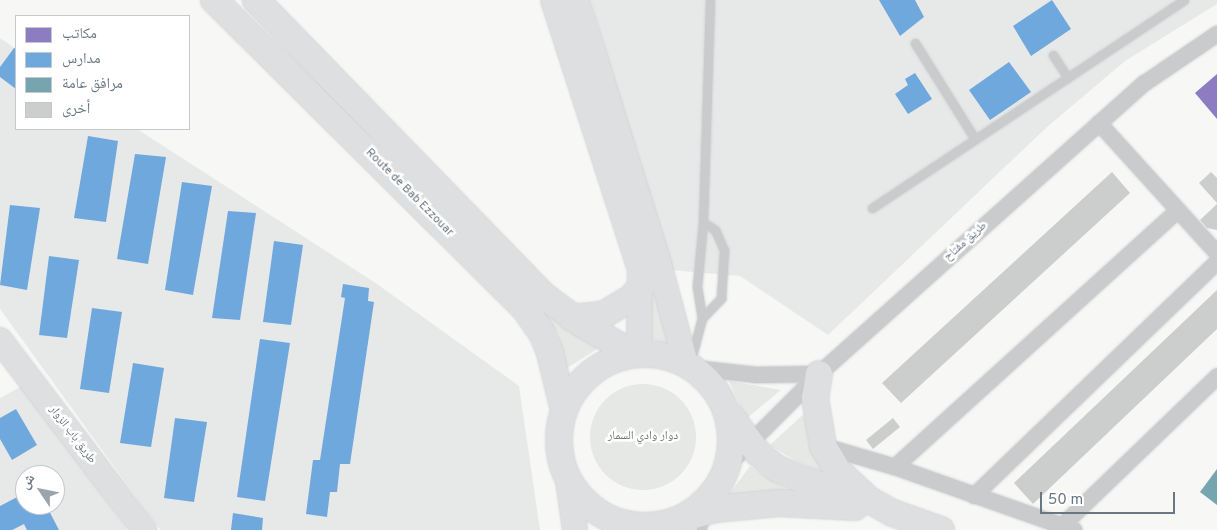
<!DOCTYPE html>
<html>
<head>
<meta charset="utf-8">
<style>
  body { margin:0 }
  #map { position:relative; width:1217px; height:530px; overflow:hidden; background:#f7f7f6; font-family:Overpass,"Noto Naskh Arabic",sans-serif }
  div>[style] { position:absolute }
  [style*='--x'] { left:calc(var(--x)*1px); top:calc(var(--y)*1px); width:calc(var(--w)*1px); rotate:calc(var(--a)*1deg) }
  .built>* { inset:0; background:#e7e8e8 }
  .green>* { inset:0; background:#e5e8e4 }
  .round { border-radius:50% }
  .offices>* { inset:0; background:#8e7cc3 }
  .schools>* { inset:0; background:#6fa8dc }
  .public>* { inset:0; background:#76a5af }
  .building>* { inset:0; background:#cccece }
  .roads { filter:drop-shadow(0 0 1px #d2d3d4) drop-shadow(0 0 1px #d2d3d4) }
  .lane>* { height:9px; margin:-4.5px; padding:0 4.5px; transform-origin:4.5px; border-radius:4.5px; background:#c9cbcc }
  .street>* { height:16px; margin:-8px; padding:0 8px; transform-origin:8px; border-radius:8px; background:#c9cbcc }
  .secondary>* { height:24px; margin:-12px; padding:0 12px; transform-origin:12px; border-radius:12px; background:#dedfe0 }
  .primary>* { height:26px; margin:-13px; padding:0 13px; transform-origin:13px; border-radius:13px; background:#dedfe0 }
  .primary>.ring { margin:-13px; padding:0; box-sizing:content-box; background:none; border:26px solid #dedfe0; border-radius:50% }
  span { translate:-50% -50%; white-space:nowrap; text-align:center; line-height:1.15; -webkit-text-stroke:5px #fff; paint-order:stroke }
  .street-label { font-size:12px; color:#697783 }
  .park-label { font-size:12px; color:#6b7b68 }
  .legend { position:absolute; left:15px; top:15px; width:175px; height:115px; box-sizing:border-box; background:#fff; border:1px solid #c3c9cd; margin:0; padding:6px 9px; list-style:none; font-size:15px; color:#697783 }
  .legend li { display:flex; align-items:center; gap:10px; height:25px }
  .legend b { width:25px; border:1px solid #c3c9cd }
  .north { position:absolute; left:15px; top:465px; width:50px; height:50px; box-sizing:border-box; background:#fff; border:1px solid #c3c9cd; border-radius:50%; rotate:304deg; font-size:14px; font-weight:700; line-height:20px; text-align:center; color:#697783 }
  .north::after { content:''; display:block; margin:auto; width:18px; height:22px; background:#9ba4ab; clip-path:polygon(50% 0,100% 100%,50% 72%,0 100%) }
  .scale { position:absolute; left:1040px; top:492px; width:135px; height:22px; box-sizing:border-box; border:2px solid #697783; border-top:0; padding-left:6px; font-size:15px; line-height:18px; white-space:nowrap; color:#697783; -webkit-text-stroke:4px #fff; paint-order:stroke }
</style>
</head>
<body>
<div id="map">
  <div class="built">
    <i style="clip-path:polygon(591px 0,1217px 0,1217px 4px,1125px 61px,1046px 128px,828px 335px,740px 276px,670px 270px)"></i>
    <i style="clip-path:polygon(0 38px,16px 49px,16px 129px,137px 129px,377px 284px,519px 386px,540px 530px,160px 530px,0 309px)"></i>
    <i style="clip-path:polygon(evenodd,24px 385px,127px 530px,0 530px,0 398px,24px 385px,25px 475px,55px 475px,55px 505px,25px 505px,25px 475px)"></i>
  </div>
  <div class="green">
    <i style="clip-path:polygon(643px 253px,678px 346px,641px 337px)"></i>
    <i style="clip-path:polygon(520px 288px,605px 344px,567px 368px,558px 334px)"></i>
    <i style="clip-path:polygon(729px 381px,781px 390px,746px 419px)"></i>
    <i class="round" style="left:590px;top:384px;width:106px;height:106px"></i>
    <i style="clip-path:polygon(807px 411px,814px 453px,824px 473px,797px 462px,770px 445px)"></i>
    <i style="clip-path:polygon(750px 466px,766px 477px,793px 493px,725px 500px)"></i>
  </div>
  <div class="offices">
    <i style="clip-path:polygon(1217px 74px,1217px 119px,1195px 93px)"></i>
  </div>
  <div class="schools">
    <i style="clip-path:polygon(879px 0,915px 0,924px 17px,900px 36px)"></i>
    <i style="clip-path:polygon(1052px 0,1071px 29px,1031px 56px,1013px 26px)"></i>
    <i style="clip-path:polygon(14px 48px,16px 49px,16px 89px,0 77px,0 67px)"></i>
    <i style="clip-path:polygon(1009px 62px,1031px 92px,990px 120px,969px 90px)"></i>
    <i style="clip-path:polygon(915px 73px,932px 99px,908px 114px,895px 94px,908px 85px,905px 79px)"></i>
    <i style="clip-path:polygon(88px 136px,118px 141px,106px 222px,74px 218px)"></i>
    <i style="clip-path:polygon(135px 154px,166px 157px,148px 264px,117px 259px)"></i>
    <i style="clip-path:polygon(182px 182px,212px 186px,193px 295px,165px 290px)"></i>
    <i style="clip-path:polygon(10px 205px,40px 208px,27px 290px,0 285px)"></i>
    <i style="clip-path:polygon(228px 211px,256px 213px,240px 320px,212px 318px)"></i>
    <i style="clip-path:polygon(274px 241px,303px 245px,291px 325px,263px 322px)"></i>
    <i style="clip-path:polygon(49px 256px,79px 260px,67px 338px,39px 335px)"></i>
    <i style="clip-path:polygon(343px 284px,369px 288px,368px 301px,374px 302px,350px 464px,340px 464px,337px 492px,330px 492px,327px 517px,306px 514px,313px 460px,320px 460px,345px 298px,341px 297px)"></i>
    <i style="clip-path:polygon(92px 308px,122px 312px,109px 393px,80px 389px)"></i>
    <i style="clip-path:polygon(260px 339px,290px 343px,265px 501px,237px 497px)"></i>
    <i style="clip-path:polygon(133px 363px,164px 368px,151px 447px,120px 443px)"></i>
    <i style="clip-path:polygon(16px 409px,37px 445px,12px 460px,0 439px,0 418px)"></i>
    <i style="clip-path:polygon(175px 418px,207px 422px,194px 502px,164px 498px)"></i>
    <i style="clip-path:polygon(25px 493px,25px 505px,46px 505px,59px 530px,27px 530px,24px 524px,12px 530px,0 530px,0 506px)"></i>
    <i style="clip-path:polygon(233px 513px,263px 518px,262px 530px,231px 530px)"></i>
  </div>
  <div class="public">
    <i style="clip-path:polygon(1217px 469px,1217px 505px,1200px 492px)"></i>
  </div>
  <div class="building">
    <i style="clip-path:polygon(1112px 172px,1130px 193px,901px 403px,882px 383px)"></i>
    <i style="clip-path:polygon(1211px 172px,1217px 178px,1217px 203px,1199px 183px)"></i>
    <i style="clip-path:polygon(1217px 204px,1217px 230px,1207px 228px,1200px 220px)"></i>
    <i style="clip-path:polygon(1217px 290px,1217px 329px,1033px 504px,1014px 483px)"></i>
    <i style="clip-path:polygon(893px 418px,900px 427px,873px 449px,866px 440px)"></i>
  </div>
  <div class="roads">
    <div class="lane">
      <i style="--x:915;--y:43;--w:113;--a:58"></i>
      <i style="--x:1053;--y:55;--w:27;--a:57"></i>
      <i style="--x:872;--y:208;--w:375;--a:-33.7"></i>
      <i style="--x:702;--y:318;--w:28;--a:-46"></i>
      <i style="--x:721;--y:298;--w:48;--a:-86.4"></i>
      <i style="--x:724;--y:250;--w:22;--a:-114"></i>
      <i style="--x:715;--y:230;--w:14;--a:-146"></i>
      <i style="--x:691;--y:359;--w:42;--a:-75"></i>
      <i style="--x:702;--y:318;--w:32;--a:-99"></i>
      <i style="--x:697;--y:286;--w:64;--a:-84.6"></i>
      <i style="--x:703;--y:222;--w:222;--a:-88.2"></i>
      <i style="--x:701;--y:530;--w:41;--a:-70.3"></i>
    </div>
    <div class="street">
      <i style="--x:1099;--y:123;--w:176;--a:47.8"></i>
      <i style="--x:693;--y:368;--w:63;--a:6.3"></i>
      <i style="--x:756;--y:375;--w:63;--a:-0.9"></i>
      <i style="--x:823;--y:446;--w:75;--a:16.3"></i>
      <i style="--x:895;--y:467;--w:190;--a:19.4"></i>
      <i style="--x:727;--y:466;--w:130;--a:-45"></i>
      <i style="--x:819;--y:374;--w:437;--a:-41.8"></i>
      <i style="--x:1145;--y:83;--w:87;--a:-34.2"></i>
      <i style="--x:895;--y:467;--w:382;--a:-42.2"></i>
      <i style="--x:974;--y:496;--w:337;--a:-43.9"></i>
      <i style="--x:1063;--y:525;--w:214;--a:-43.9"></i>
    </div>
    <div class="secondary">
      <i style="--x:553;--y:0;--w:283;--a:72.1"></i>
      <i style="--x:640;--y:269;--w:85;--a:90.7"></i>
      <i style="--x:577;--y:0;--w:276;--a:72.7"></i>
      <i style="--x:659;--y:264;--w:104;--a:74.9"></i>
      <i style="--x:0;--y:340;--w:238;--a:52.8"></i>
      <i style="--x:568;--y:480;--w:50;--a:82"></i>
      <i style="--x:643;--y:530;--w:5;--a:-37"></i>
    </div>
    <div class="primary">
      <i style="--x:214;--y:0;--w:438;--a:44.8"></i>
      <i style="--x:525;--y:309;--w:29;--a:55"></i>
      <i style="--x:542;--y:333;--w:22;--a:68"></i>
      <i style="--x:550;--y:353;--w:59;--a:76.2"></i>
      <i style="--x:256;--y:0;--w:413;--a:45.8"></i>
      <i style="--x:544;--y:296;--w:47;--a:36.4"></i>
      <i style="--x:582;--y:324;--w:60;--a:30"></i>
      <i style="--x:572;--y:318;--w:31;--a:-6"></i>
      <i style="--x:603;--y:315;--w:31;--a:-31"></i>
      <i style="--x:630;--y:299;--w:16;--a:-47"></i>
      <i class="ring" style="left:559px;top:354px;width:146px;height:146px"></i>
      <i style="--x:819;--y:374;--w:24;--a:99"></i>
      <i style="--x:815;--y:398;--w:49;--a:80.5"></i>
      <i style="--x:823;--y:446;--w:29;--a:59"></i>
      <i style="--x:838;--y:471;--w:37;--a:43"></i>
      <i style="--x:729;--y:414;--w:49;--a:53.4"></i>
      <i style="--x:758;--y:453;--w:23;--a:40"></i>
      <i style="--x:776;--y:468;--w:24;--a:24"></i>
      <i style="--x:798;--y:478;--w:77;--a:17.5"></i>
      <i style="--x:871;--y:501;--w:25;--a:29"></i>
      <i style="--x:893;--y:513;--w:51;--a:19.5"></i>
      <i style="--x:691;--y:516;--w:25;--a:-16"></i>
      <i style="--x:715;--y:509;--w:64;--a:-5.4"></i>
      <i style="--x:779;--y:503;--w:76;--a:3"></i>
    </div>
  </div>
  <div class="street-label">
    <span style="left:409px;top:193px;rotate:45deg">Route de Bab Ezzouar</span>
    <span style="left:966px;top:242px;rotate:-42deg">طريق مفتاح</span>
    <span style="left:72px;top:435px;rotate:53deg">طريق باب الزوار</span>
  </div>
  <div class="park-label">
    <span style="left:643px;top:437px">دوار وادي السمار</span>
  </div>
  <ul class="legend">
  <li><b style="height:14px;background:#8e7cc3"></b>مكاتب</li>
  <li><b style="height:14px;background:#6fa8dc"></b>مدارس</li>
  <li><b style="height:14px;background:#76a5af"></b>مرافق عامة</li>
  <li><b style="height:14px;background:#cccece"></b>أخرى</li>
  </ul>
  <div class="north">ش</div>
  <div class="scale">50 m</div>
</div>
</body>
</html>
